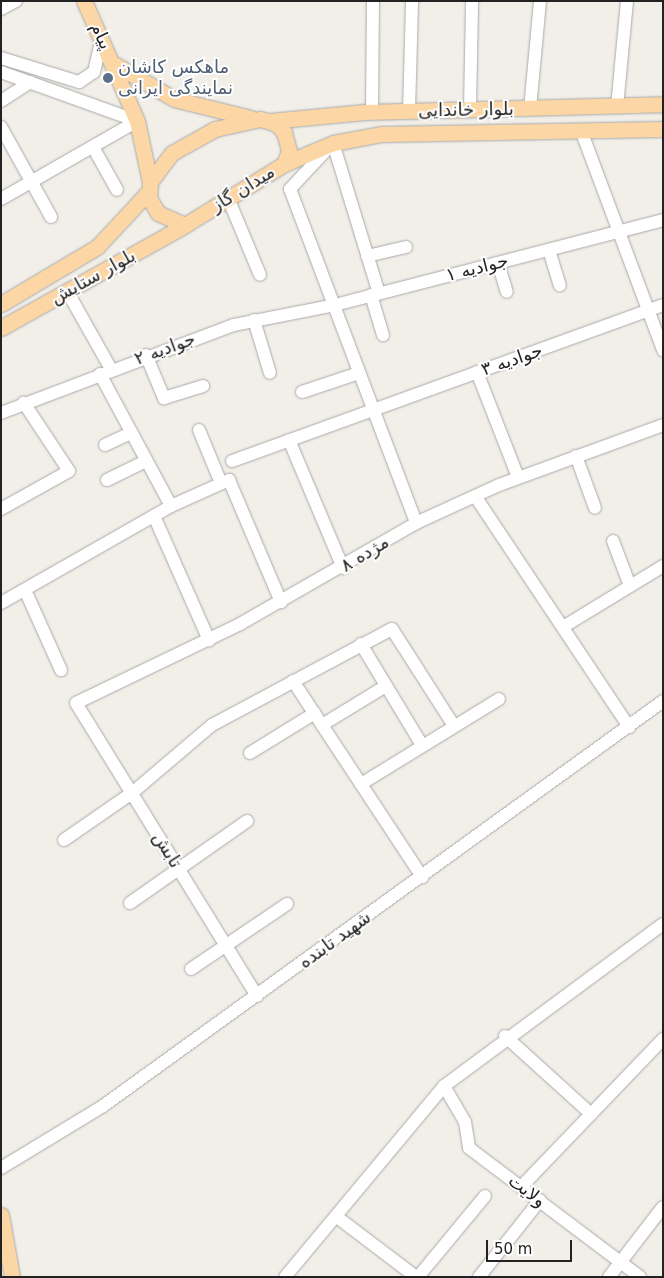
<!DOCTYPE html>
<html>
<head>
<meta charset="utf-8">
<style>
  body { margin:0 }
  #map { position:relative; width:664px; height:1278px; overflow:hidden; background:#f2efe9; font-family:"DejaVu Sans",Cairo,sans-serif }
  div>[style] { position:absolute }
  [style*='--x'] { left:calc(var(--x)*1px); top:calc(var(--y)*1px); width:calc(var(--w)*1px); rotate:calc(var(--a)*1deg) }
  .roads { filter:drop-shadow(0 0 1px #a9a9a9) drop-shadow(0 0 1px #a9a9a9) }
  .minor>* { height:12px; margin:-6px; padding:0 6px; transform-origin:6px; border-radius:6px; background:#fff }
  .major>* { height:15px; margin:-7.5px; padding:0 7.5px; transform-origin:7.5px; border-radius:7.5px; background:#fcd6a4 }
  .dots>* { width:14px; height:14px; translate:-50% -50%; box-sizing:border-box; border:2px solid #fff; border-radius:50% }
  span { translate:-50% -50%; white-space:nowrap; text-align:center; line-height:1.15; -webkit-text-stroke:4px #fff; paint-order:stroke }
  .street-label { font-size:18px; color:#222 }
  .service-label { font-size:18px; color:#4e5e75 }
  .left { translate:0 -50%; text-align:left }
  .frame { position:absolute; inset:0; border:2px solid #222; pointer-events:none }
  .scale { position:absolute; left:486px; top:1240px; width:86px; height:22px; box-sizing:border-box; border:2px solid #222; border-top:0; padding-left:6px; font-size:15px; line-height:18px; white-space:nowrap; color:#222; -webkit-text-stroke:4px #fff; paint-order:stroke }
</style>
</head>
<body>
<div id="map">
  <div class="roads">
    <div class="minor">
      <i style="--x:1;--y:9;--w:17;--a:-28"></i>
      <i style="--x:1;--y:58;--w:82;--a:17.1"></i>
      <i style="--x:79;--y:82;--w:18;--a:-34"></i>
      <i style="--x:94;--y:72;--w:36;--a:-77"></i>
      <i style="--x:1;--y:72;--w:145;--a:19.8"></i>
      <i style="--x:1;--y:101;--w:35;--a:-33"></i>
      <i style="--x:617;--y:107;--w:106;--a:-84.6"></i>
      <i style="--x:470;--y:109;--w:108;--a:-88.9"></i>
      <i style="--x:530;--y:109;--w:108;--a:-84.7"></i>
      <i style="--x:409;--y:111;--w:110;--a:-88.4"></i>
      <i style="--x:372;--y:112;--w:111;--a:-89.5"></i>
      <i style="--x:1;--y:127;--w:103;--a:60.9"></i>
      <i style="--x:582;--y:133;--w:232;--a:69.5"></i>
      <i style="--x:333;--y:143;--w:63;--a:133.1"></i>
      <i style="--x:290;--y:189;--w:357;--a:69.3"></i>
      <i style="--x:333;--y:143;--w:157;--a:73"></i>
      <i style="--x:93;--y:147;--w:49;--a:60.8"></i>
      <i style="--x:228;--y:198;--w:83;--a:67.4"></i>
      <i style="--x:1;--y:199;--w:157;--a:-29.8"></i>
      <i style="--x:549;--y:250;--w:37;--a:73"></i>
      <i style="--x:367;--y:256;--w:40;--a:-13"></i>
      <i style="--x:498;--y:263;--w:30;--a:73"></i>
      <i style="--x:67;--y:291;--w:90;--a:60.6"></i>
      <i style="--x:371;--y:295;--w:42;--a:73.3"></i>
      <i style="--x:254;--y:320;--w:55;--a:73.2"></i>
      <i style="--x:146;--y:355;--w:47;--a:67.3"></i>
      <i style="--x:164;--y:398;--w:41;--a:-17.1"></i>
      <i style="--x:477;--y:372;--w:113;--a:68.7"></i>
      <i style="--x:100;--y:374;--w:150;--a:61.7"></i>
      <i style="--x:302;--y:392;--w:60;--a:-18.4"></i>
      <i style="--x:1;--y:413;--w:249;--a:-20.7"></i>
      <i style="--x:234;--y:325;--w:103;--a:-11.2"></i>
      <i style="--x:335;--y:305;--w:339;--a:-14.5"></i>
      <i style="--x:199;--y:430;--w:57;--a:67.5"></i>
      <i style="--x:289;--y:440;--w:139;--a:67.1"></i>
      <i style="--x:105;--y:445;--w:29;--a:-25"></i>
      <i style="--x:576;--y:456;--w:55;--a:69.9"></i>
      <i style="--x:232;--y:461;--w:458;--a:-19.9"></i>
      <i style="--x:107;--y:480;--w:43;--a:-26"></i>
      <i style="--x:475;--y:496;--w:278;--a:56.3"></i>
      <i style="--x:1;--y:509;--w:78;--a:-29.2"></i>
      <i style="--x:69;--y:471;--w:82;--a:-123.5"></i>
      <i style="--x:154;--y:516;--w:136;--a:66.1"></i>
      <i style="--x:613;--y:541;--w:48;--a:69.3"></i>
      <i style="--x:25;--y:590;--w:88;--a:65.8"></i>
      <i style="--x:1;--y:603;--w:196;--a:-29.7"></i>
      <i style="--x:171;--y:506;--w:64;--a:-24.1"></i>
      <i style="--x:229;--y:480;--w:133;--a:66.9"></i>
      <i style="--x:563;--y:627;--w:117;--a:-31.4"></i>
      <i style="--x:361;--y:644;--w:118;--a:58.9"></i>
      <i style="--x:293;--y:681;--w:235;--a:56.6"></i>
      <i style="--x:322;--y:725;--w:75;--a:-31.4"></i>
      <i style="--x:250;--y:753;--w:76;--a:-31.6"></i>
      <i style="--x:361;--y:784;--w:162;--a:-31.6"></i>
      <i style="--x:64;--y:840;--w:83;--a:-34.7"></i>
      <i style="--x:132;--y:793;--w:105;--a:-40.4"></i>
      <i style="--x:212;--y:725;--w:204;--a:-28.1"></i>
      <i style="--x:392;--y:629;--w:115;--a:57.4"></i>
      <i style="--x:130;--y:903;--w:143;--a:-35"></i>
      <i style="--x:191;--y:969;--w:116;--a:-34.1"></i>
      <i style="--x:257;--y:996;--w:344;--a:-121.7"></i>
      <i style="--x:76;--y:703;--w:182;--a:-25.7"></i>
      <i style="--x:240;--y:624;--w:203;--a:-29.8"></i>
      <i style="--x:416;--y:523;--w:91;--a:-24.6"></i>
      <i style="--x:499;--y:485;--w:175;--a:-20.1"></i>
      <i style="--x:505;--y:1036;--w:116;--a:42.2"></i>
      <i style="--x:444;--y:1086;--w:42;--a:59.7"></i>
      <i style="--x:465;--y:1122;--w:26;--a:81"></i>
      <i style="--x:469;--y:1148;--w:214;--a:37"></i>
      <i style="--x:1;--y:1168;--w:119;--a:-31.3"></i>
      <i style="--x:103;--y:1106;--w:691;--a:-35.87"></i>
      <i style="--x:521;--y:1187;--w:205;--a:-46.2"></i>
      <i style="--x:337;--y:1217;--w:99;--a:37.2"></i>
      <i style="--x:285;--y:1277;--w:249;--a:-50.2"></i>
      <i style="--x:444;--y:1086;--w:272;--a:-36.5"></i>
      <i style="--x:418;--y:1277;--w:105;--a:-50.4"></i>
      <i style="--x:479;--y:1277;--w:98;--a:-51.6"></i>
      <i style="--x:609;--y:1277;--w:88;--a:-52.4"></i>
    </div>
    <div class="major">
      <i style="--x:84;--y:1;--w:131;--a:66.2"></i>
      <i style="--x:137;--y:121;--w:62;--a:78"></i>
      <i style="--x:116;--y:65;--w:67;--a:30.4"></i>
      <i style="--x:174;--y:99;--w:79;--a:13.9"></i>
      <i style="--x:260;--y:119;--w:16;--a:15"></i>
      <i style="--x:275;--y:123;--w:13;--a:45"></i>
      <i style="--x:284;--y:132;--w:20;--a:75"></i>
      <i style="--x:289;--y:151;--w:14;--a:111"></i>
      <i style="--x:284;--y:164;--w:116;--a:148.4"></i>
      <i style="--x:185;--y:225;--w:30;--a:-156"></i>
      <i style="--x:158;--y:213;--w:17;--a:-121"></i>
      <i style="--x:149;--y:198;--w:16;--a:-86"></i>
      <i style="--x:150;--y:182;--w:36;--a:-53"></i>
      <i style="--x:172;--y:153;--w:49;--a:-29.2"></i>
      <i style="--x:215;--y:129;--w:46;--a:-12.5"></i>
      <i style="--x:270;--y:121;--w:95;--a:-5.4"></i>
      <i style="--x:365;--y:112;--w:298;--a:-1.5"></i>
      <i style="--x:284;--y:164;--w:53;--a:-23.2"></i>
      <i style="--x:333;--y:143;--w:50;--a:-10.4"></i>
      <i style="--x:382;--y:134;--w:281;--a:-1"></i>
      <i style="--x:1;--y:304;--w:112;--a:-30.7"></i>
      <i style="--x:97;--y:247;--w:76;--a:-47.1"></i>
      <i style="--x:1;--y:328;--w:211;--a:-29.2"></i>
      <i style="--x:1;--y:1215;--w:63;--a:79.9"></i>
    </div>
  </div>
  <div class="dots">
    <i style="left:108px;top:78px;background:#5c6f8a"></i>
  </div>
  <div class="street-label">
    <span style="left:101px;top:36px;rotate:64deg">پیام</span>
    <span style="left:466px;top:110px;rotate:-1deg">بلوار خاندایی</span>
    <span style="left:243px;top:189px;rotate:-32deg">میدان گاز</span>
    <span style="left:477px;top:268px;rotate:-14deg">جوادیه ۱</span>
    <span style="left:93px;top:277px;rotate:-29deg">بلوار ستایش</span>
    <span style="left:165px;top:349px;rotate:-20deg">جوادیه ۲</span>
    <span style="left:512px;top:360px;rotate:-19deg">جوادیه ۳</span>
    <span style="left:365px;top:554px;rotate:-31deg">مژده ۸</span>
    <span style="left:167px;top:850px;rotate:58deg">تابش</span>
    <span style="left:335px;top:940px;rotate:-36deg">شهید تابنده</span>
    <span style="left:527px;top:1191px;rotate:37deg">ولایت</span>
  </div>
  <div class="service-label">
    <span class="left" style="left:118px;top:78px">ماهکس کاشان<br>نمایندگی ایرانی</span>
  </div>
  <div class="frame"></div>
  <div class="scale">50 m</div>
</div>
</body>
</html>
